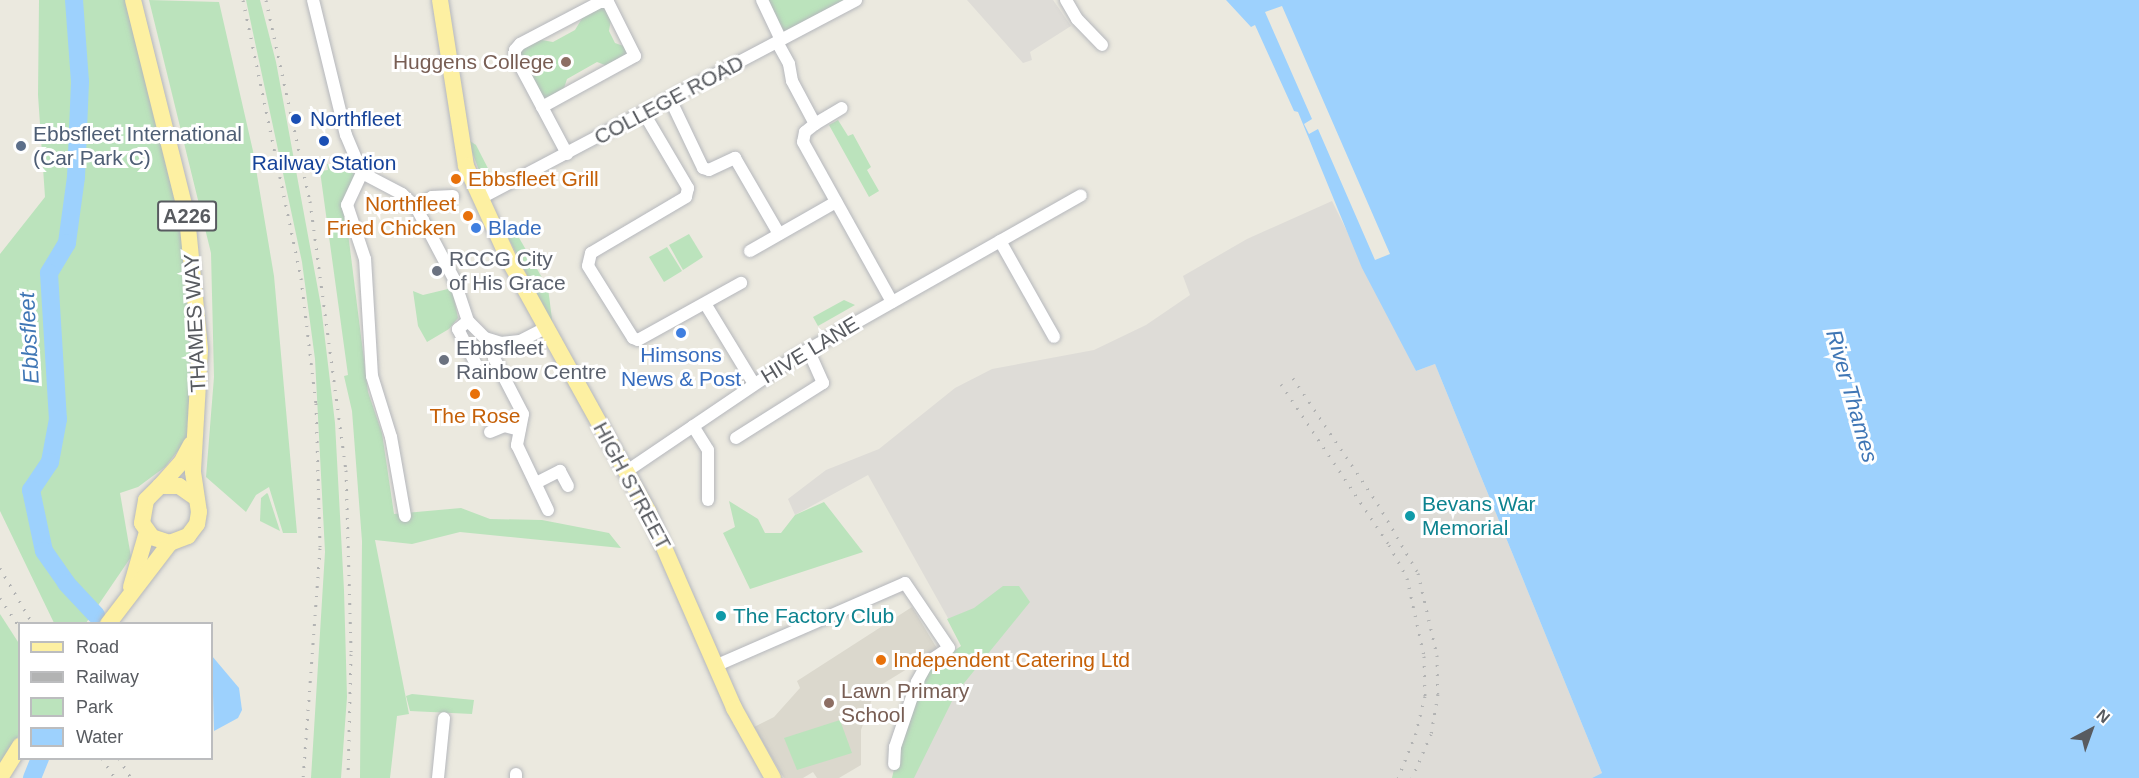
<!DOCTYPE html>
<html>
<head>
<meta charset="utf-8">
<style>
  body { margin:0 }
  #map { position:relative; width:2139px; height:778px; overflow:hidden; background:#ebe9df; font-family:Helvetica,sans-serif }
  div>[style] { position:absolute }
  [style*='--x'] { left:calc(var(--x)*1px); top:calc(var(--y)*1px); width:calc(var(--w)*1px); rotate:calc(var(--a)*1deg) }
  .industrial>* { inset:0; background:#dedcd7 }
  .education>* { inset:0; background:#dbd8cd }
  .green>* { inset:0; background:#bbe3bc }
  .water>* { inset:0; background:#9dd1fd }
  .pier>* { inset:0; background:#ebe9df }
  .river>* { height:18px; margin:-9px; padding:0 9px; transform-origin:9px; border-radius:9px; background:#9dd1fd }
  .roads { filter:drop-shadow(0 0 2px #b5b7bc) drop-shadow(0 0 2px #b5b7bc) }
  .minor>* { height:12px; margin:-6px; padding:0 6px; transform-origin:6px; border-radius:6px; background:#fff }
  .major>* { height:16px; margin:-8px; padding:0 8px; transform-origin:8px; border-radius:8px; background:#fdf0a2 }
  .rail>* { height:3px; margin-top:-1.5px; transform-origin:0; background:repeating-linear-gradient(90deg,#b2b3b3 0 1.5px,transparent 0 9.5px) }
  .dots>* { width:16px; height:16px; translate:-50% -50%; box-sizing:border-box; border:3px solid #fff; border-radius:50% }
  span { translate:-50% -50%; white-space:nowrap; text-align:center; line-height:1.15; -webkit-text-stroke:6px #fff; paint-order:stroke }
  .shield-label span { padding:2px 4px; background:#fff; border:2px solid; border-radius:4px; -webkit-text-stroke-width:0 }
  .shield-label { font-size:20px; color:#585b60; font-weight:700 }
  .education-label { font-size:21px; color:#785e54 }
  .right { translate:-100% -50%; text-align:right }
  .left { translate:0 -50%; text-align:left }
  .street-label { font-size:21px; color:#585b60 }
  .transit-label { font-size:21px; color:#164399 }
  .service-label { font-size:21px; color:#4e5e75 }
  .food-label { font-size:21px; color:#c56008 }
  .shop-label { font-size:21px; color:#366cbe }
  .worship-label { font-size:21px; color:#5b616d }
  .culture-label { font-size:21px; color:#0d838f }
  .water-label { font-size:22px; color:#3f76b5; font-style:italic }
  .legend { position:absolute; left:18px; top:622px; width:195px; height:138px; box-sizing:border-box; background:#fff; border:2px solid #bcbdbf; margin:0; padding:8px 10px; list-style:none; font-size:18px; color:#585b60 }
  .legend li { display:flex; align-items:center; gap:12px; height:30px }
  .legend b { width:30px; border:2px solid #bcbdbf }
  .north { position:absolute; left:2061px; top:700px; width:60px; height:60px; -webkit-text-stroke:4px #fff; paint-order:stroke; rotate:41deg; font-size:16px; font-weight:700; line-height:24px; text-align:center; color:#585b60 }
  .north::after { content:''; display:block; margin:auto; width:21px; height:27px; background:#585b60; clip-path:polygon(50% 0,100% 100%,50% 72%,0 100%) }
</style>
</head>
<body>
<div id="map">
  <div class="industrial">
    <i style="clip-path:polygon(967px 0,1053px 0,1071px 26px,1030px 52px,1032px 60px,1023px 63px)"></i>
    <i style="clip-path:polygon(1332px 201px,1416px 371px,1435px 364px,1602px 773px,1592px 778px,896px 778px,963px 645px,868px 475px,795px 515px,788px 499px,826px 470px,879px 449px,955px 388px,992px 369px,1094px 350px,1146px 325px,1190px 295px,1183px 276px,1247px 239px)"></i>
  </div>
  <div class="education">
    <i style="clip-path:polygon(912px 607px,938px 650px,876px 688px,861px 730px,861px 765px,839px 778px,817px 778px,813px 772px,803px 778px,784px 778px,754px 727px,774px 717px,800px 688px,797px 681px)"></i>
  </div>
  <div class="green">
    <i style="clip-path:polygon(39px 0,127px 0,172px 173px,195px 324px,191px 434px,165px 467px,138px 487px,120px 493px,131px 557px,86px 623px,54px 623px,0 511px,0 254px,45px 197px,38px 95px)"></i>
    <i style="clip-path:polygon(149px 0,219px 2px,253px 151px,274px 276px,297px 533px,283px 533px,269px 487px,256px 495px,246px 512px,206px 477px,214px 377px,211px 253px)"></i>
    <i style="clip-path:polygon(246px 0,260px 0,276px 62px,321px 306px,335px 423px,344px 590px,347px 697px,341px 778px,311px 778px,325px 552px,315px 359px,302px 262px)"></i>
    <i style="clip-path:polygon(769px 0,848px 0,783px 34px)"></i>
    <i style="clip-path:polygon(604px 6px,611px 19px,609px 31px,615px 43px,629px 48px,631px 53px,610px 67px,597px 62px,567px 79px,563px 91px,544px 101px,519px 50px,536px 39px,553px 42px,575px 30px,584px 15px)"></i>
    <i style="clip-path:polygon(838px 120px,848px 136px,853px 134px,871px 167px,867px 170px,879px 191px,869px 197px,829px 125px)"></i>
    <i style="clip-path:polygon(467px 139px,476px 145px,496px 184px,482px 178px)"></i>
    <i style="clip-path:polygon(327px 164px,345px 166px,356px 175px,344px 201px,368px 392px,382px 433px,394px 514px,461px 508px,490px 519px,542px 520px,609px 533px,621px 548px,460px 532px,412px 544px,375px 540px,409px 714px,397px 716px,390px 778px,360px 778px,362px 541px,352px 411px,344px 376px,348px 375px,320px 171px,328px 170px)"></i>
    <i style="clip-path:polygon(503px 227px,518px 236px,548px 288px,553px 327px)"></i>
    <i style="clip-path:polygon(689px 234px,703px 257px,683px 270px,669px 245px)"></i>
    <i style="clip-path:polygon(667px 247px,682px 271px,664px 282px,649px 257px)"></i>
    <i style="clip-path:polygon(452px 288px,458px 318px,449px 329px,427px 342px,418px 326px,413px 291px,423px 295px)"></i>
    <i style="clip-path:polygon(844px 300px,855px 305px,818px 326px,813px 317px)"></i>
    <i style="clip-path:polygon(267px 493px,268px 494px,280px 531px,260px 521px,261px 498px)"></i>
    <i style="clip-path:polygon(729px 501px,758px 519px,765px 533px,781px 533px,795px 515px,824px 502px,863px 552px,750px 589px,723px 533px,735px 527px)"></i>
    <i style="clip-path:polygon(1003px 586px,1019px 586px,1030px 602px,956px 693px,914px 778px,892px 778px,901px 739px,926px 677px,932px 666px,961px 646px,947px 619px,974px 608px)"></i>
    <i style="clip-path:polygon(0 614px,20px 645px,19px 735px,0 763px)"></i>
    <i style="clip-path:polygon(412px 694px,474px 700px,472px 714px,410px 711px,406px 696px)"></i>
    <i style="clip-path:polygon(840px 720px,852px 753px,797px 770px,784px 738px)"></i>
  </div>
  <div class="water">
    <i style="clip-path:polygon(1226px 0,2139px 0,2139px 778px,1592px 778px,1602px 773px,1435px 364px,1416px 371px,1362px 268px,1298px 112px,1294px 111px,1255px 25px,1251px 27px)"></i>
    <i style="clip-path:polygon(212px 656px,239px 688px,242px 710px,238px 718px,214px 731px)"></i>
  </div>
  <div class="pier">
    <i style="clip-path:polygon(1282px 6px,1390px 254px,1375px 260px,1318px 129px,1309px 134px,1304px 124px,1312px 119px,1265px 12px)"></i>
  </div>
  <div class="river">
    <i style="--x:74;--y:0;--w:82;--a:85.8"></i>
    <i style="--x:80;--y:82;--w:95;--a:92.4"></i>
    <i style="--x:76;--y:177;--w:67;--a:97.8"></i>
    <i style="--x:67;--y:243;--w:35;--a:121"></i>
    <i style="--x:49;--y:273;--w:146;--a:86.5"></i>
    <i style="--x:58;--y:419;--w:44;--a:100.5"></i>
    <i style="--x:50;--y:462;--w:34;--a:124"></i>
    <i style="--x:31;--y:490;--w:62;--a:78"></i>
    <i style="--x:44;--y:551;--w:39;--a:55"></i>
    <i style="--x:66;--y:583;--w:44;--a:46.8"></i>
    <i style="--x:32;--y:778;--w:22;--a:-68"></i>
  </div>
  <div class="roads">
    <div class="minor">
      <i style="--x:313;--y:0;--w:139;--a:76.3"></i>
      <i style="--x:346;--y:135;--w:41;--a:67.2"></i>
      <i style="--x:762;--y:0;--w:44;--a:64.6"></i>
      <i style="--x:1066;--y:0;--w:22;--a:60"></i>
      <i style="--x:1077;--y:19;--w:36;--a:46"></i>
      <i style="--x:777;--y:42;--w:25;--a:61"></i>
      <i style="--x:789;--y:64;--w:17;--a:80"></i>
      <i style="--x:792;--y:81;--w:49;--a:61.9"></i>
      <i style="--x:815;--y:124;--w:31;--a:-31"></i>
      <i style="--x:671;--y:101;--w:74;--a:64.5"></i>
      <i style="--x:703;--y:168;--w:6;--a:18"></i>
      <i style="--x:709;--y:170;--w:29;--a:-25"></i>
      <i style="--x:735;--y:158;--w:88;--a:59.9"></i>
      <i style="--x:542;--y:107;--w:106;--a:-28.7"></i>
      <i style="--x:635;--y:56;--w:60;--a:-116.6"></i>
      <i style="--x:608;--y:2;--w:8;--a:180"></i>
      <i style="--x:600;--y:2;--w:90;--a:152.3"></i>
      <i style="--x:520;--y:44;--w:8;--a:130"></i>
      <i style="--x:515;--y:50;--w:6;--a:90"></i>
      <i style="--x:515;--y:56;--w:111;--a:62"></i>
      <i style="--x:645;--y:115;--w:85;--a:59.5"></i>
      <i style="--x:688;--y:188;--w:9;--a:103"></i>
      <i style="--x:686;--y:197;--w:110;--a:149.5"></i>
      <i style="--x:591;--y:253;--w:13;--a:103"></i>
      <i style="--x:588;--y:266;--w:85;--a:58"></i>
      <i style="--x:633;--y:338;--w:5;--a:22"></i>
      <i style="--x:638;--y:340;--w:118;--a:-29"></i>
      <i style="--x:815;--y:124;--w:13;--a:141"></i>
      <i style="--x:805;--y:132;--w:10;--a:101"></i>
      <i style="--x:803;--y:142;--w:183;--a:60.9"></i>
      <i style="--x:453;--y:196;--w:21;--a:177"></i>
      <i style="--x:432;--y:197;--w:19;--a:148"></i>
      <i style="--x:416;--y:207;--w:81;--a:62.2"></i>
      <i style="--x:454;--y:279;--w:44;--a:71.6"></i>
      <i style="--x:468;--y:321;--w:24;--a:45"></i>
      <i style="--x:485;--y:338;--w:17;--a:17"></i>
      <i style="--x:501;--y:343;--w:19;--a:-6"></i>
      <i style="--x:520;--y:341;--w:29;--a:-27"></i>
      <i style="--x:481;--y:198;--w:424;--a:-27.8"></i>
      <i style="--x:1000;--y:241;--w:110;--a:60.6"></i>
      <i style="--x:750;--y:251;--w:99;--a:-29.7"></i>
      <i style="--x:706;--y:305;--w:92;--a:58.7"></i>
      <i style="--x:468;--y:321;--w:13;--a:141"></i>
      <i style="--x:458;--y:329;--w:38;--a:63"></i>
      <i style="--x:495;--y:342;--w:16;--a:94"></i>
      <i style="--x:494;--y:358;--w:63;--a:62.6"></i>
      <i style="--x:523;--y:414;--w:32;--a:101"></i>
      <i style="--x:517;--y:445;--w:72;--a:64.5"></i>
      <i style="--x:693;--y:426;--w:28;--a:58"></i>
      <i style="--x:708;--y:450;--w:50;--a:90"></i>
      <i style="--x:490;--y:432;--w:15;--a:-23"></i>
      <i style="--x:504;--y:426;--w:16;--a:14"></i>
      <i style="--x:736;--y:438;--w:103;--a:-32.3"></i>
      <i style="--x:823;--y:383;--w:36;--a:-114"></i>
      <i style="--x:627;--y:471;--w:205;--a:-34.1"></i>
      <i style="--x:797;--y:356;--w:326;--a:-29.5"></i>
      <i style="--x:536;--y:483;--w:27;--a:-27"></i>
      <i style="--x:560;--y:471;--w:17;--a:62"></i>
      <i style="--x:405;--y:516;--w:80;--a:-100"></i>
      <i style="--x:391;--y:437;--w:64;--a:-107.3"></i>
      <i style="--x:372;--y:376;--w:117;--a:-93.4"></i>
      <i style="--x:365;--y:259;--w:57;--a:-108.4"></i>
      <i style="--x:347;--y:205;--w:35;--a:-65"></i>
      <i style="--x:362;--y:173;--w:45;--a:27.7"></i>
      <i style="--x:402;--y:194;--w:19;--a:43"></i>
      <i style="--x:715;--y:666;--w:207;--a:-23.6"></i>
      <i style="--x:905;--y:583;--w:78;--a:55.9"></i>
      <i style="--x:949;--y:648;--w:25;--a:146"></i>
      <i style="--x:928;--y:662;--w:23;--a:119"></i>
      <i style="--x:917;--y:682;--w:69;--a:108.7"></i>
      <i style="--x:895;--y:747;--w:17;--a:93"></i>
      <i style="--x:438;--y:778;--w:60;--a:-84.3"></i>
      <i style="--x:516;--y:778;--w:4;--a:-90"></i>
    </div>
    <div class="major">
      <i style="--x:133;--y:0;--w:224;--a:76"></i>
      <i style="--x:187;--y:217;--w:133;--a:84.4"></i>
      <i style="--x:200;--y:349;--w:123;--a:93.3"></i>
      <i style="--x:193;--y:472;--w:40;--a:81.5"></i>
      <i style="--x:199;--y:512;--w:12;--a:99"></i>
      <i style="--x:197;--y:524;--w:15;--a:127"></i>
      <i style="--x:188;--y:536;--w:19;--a:159"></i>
      <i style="--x:170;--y:543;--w:19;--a:-162"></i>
      <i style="--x:152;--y:537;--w:17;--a:-126"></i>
      <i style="--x:142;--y:523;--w:23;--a:-80"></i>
      <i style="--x:146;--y:500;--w:20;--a:-45"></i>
      <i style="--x:160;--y:486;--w:19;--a:0"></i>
      <i style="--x:179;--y:486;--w:21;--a:35"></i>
      <i style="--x:440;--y:0;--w:168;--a:81.1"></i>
      <i style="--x:466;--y:166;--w:106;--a:65.4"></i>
      <i style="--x:510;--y:262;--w:285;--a:61"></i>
      <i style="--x:648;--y:511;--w:215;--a:66.4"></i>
      <i style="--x:734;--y:708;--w:80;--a:60.9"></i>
      <i style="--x:160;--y:486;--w:31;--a:-48"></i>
      <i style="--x:181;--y:463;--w:21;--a:-62"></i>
      <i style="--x:131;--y:587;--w:57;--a:-73.8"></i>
      <i style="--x:108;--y:624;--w:102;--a:-52.6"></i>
      <i style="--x:0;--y:778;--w:38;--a:-58"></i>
    </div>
  </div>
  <div class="rail">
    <i style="--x:243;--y:0;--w:284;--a:78.2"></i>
    <i style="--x:301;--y:278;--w:126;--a:83.2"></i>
    <i style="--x:316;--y:403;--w:145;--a:88.4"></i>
    <i style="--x:320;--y:548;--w:231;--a:94.2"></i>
    <i style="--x:266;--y:0;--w:206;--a:77.7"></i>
    <i style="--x:310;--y:201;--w:271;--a:82.4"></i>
    <i style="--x:346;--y:470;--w:184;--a:88.4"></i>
    <i style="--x:351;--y:654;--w:124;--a:91.4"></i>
    <i style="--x:1293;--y:378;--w:152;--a:56"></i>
    <i style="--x:1378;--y:504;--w:80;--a:59.9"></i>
    <i style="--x:1418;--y:573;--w:84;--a:77"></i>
    <i style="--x:1437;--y:655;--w:39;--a:89"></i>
    <i style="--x:1438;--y:694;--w:41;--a:99.9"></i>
    <i style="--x:1431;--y:734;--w:48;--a:113.4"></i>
    <i style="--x:1281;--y:384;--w:194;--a:56.1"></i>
    <i style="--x:1389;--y:545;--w:38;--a:61"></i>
    <i style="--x:1407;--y:578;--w:80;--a:77.7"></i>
    <i style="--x:1424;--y:656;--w:40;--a:88.6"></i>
    <i style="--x:1425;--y:696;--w:38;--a:104"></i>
    <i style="--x:1416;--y:733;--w:48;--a:111.8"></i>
    <i style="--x:0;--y:568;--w:65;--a:59.5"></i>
    <i style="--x:0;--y:598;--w:36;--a:56"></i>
    <i style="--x:102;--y:758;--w:24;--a:57"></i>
    <i style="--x:119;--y:758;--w:23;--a:59"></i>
  </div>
  <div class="dots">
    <i style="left:566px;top:62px;background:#8d6e63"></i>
    <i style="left:296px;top:119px;background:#1a4fb4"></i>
    <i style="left:324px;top:141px;background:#1a4fb4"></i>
    <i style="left:21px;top:146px;background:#5c6f8a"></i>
    <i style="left:456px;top:179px;background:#e8710a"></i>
    <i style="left:468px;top:216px;background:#e8710a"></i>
    <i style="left:476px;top:228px;background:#3f7fe0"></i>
    <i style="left:437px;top:271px;background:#6b7280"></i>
    <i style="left:681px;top:333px;background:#3f7fe0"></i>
    <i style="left:444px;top:360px;background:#6b7280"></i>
    <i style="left:475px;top:394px;background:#e8710a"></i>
    <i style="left:1410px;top:516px;background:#0f9aa8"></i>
    <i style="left:721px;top:616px;background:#0f9aa8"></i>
    <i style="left:881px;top:660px;background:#e8710a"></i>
    <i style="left:829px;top:703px;background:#8d6e63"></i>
  </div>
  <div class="shield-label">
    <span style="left:187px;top:216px">A226</span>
  </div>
  <div class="education-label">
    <span class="right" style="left:554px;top:62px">Huggens College</span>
    <span class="left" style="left:841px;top:703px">Lawn Primary<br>School</span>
  </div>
  <div class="street-label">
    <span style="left:669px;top:100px;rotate:-28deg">COLLEGE ROAD</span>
    <span style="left:195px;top:323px;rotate:-93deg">THAMES WAY</span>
    <span style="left:810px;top:350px;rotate:-31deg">HIVE LANE</span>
    <span style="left:632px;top:486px;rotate:62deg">HIGH STREET</span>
  </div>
  <div class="transit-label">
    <span class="left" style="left:310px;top:119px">Northfleet</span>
    <span style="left:324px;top:163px">Railway Station</span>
  </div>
  <div class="service-label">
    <span class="left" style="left:33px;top:146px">Ebbsfleet International<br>(Car Park C)</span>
  </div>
  <div class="food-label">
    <span class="left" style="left:468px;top:179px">Ebbsfleet Grill</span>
    <span class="right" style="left:456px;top:216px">Northfleet<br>Fried Chicken</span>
    <span style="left:475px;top:416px">The Rose</span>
    <span class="left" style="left:893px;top:660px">Independent Catering Ltd</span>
  </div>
  <div class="shop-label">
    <span class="left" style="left:488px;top:228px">Blade</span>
    <span style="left:681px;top:367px">Himsons<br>News &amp; Post</span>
  </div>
  <div class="worship-label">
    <span class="left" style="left:449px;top:271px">RCCG City<br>of His Grace</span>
    <span class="left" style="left:456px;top:360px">Ebbsfleet<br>Rainbow Centre</span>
  </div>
  <div class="culture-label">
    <span class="left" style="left:1422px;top:516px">Bevans War<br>Memorial</span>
    <span class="left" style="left:733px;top:616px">The Factory Club</span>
  </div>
  <div class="water-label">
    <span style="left:29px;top:338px;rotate:-93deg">Ebbsfleet</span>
    <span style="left:1852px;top:396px;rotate:74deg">River Thames</span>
  </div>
  <ul class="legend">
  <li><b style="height:8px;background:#fdf0a2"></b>Road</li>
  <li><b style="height:8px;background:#b2b3b3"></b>Railway</li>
  <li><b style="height:16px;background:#bbe3bc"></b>Park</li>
  <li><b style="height:16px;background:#9dd1fd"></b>Water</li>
  </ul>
  <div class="north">N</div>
</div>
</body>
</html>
